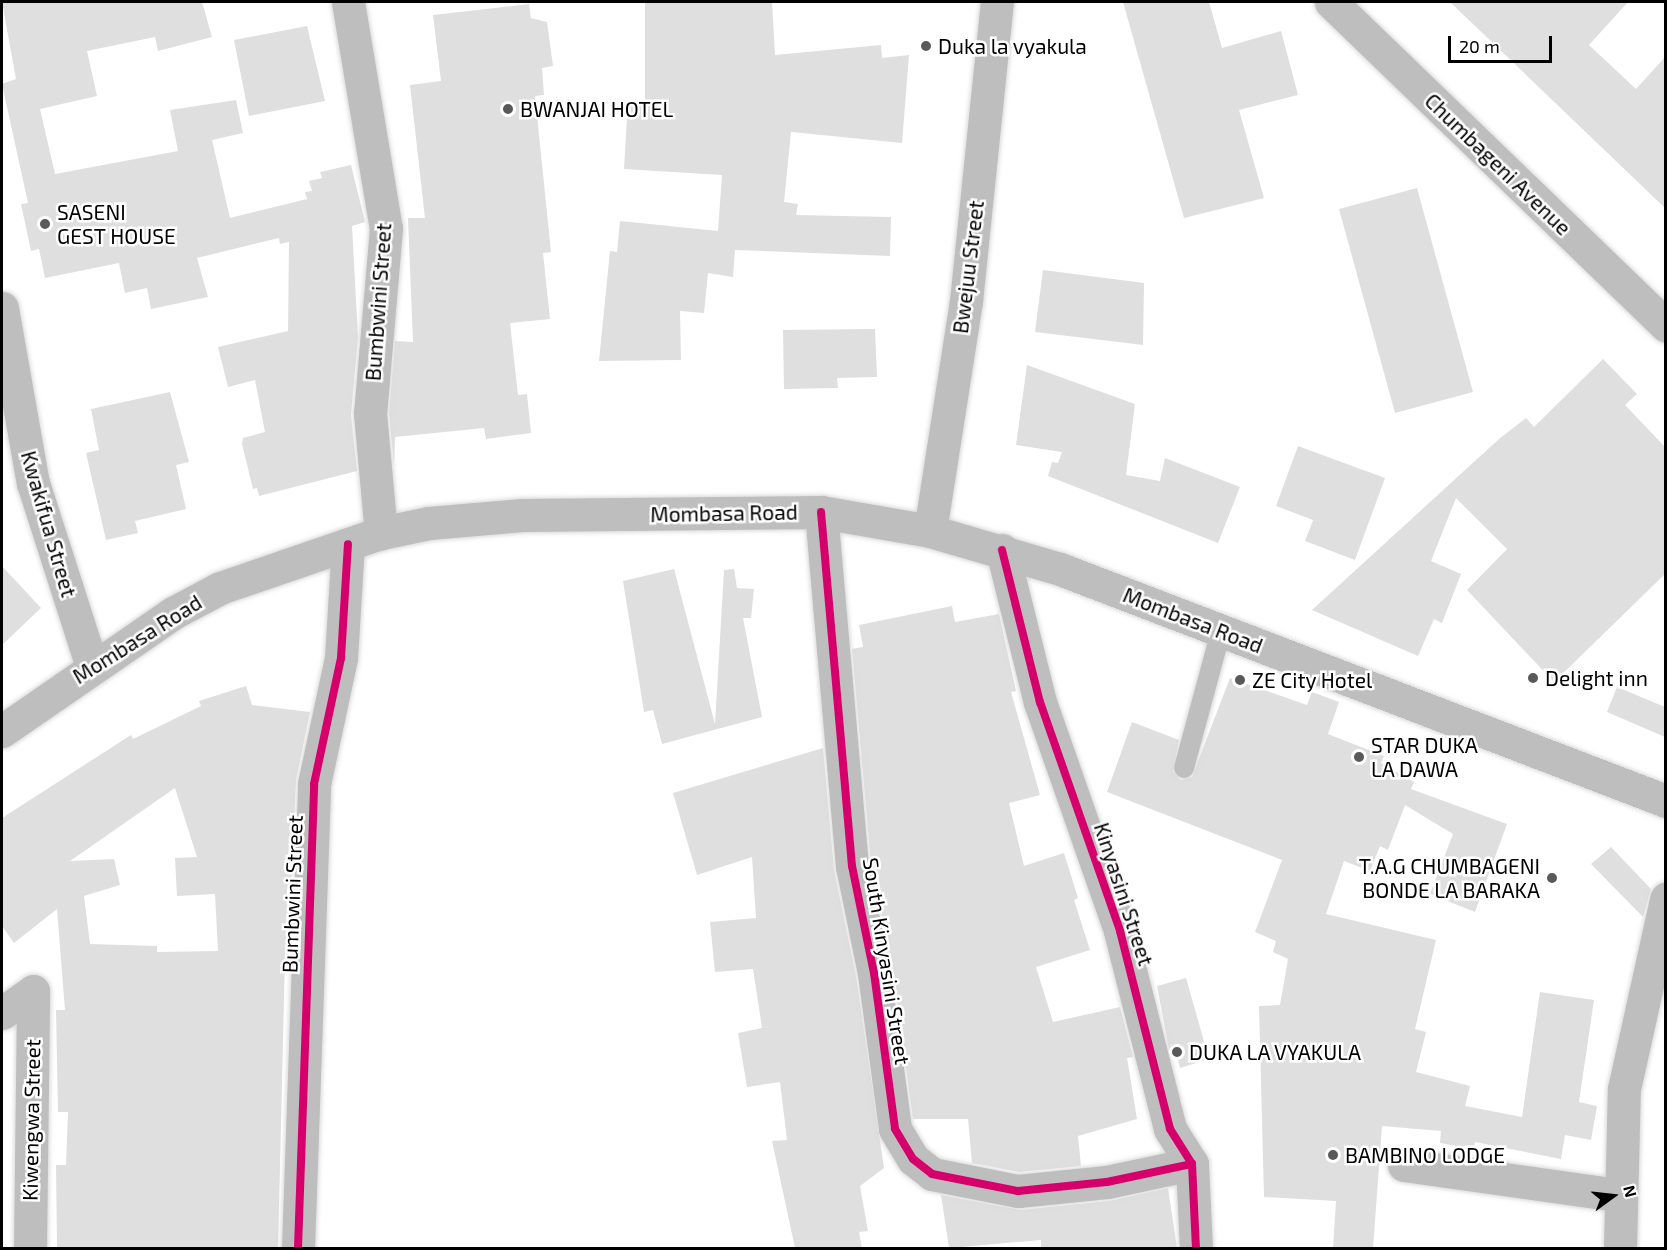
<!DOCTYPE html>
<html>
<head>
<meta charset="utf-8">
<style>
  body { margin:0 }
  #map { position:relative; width:1667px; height:1250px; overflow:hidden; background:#fff; font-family:"Exo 2",sans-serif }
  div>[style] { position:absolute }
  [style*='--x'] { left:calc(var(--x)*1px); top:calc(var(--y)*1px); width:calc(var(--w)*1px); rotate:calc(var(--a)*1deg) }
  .building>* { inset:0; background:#dfdfdf }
  .roads { filter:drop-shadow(0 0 2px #dbdbdb) drop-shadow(0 0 2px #dbdbdb) }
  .service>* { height:20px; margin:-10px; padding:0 10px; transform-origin:10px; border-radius:10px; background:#bebebe }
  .minor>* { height:33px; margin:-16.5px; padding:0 16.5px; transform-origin:16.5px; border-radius:16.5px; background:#bebebe }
  .tertiary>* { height:33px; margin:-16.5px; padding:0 16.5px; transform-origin:16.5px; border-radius:16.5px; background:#bebebe }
  .trunk>* { height:33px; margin:-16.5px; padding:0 16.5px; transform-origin:16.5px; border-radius:16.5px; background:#bebebe }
  .cycleway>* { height:8px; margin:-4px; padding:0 4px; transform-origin:4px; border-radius:4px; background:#d6006c }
  .dots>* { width:16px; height:16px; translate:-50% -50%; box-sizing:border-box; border:3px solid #fff; border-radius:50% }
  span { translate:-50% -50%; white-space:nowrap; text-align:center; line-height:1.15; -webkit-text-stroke:5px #fff; paint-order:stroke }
  .poi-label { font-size:21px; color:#000 }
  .left { translate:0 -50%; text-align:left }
  .right { translate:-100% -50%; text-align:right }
  .street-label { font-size:21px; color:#000 }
  .frame { position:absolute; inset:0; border:3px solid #000; pointer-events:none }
  .north { position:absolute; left:1583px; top:1166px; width:60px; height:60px; -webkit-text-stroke:4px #fff; paint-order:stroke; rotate:75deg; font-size:16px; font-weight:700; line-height:24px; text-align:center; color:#000 }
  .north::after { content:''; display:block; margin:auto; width:21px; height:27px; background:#000; clip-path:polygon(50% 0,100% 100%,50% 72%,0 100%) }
  .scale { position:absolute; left:1448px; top:36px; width:104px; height:27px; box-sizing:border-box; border:3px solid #000; border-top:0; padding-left:8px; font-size:18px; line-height:21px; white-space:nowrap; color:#000; -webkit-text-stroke:4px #fff; paint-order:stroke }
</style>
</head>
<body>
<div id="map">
  <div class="building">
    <i style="clip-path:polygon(2px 2px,202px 2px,212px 37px,158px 51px,155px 37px,87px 51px,97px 96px,40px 109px,55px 174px,178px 151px,170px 110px,236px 100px,243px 133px,212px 140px,230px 218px,307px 199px,305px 192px,312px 191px,309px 181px,322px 178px,320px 172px,351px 165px,365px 222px,352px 226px,358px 337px,351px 415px,357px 471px,259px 496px,257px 488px,253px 489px,242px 444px,243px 438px,265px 432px,255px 380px,228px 387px,218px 347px,288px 331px,289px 242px,280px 244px,279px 238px,197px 258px,208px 297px,151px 309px,147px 288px,125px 293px,119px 263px,45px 278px,39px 249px,31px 251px,21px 204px,28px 203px,2px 84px,16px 79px)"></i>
    <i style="clip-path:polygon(645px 2px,772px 2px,775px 55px,881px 45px,882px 58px,909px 55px,902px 143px,791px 132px,784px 202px,798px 204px,796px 215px,891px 217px,890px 256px,735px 250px,733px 277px,708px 273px,704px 313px,680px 311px,681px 360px,599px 361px,610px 251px,617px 252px,620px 221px,718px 231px,722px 175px,624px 169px,628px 101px,645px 102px)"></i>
    <i style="clip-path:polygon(1123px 2px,1209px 2px,1222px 48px,1281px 31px,1298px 95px,1239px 110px,1264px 198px,1184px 218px)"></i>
    <i style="clip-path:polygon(1450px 2px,1628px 2px,1589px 45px,1636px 89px,1665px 57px,1665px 208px)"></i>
    <i style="clip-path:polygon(529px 4px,531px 18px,547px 22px,553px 66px,542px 68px,544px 95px,535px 96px,551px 252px,543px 253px,550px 319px,510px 323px,518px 395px,527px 394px,531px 433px,486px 439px,484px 428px,395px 437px,394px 466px,389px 413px,395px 341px,413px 342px,408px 218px,425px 218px,410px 85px,441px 81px,433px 15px)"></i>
    <i style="clip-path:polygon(307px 26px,325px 101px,249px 116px,234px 40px)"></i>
    <i style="clip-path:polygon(1417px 188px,1473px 392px,1395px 413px,1339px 209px)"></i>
    <i style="clip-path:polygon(1043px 270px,1144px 283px,1143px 345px,1035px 332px)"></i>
    <i style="clip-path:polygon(875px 329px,877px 377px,837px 378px,838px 388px,784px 389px,783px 330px)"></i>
    <i style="clip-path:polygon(1603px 359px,1637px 394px,1625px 405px,1665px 447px,1665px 574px,1554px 682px,1467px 590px,1507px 549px,1456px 498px,1431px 561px,1461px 574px,1442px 623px,1434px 619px,1418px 656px,1312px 610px,1499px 439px,1526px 418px,1534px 427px)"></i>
    <i style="clip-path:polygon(1027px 365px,1135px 404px,1126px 475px,1160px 481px,1165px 458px,1240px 487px,1218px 543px,1048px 476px,1052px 462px,1058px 463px,1062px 452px,1016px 445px)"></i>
    <i style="clip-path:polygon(170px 392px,189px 462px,176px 465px,186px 509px,135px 521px,138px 533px,106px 540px,86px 453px,99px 450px,91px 409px)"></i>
    <i style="clip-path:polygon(1298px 446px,1385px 478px,1355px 560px,1305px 541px,1313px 520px,1276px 506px)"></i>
    <i style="clip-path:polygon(2px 566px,41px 608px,2px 645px)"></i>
    <i style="clip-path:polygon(674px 569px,715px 724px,724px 570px,734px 569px,737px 588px,754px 589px,751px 618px,743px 618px,762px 717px,662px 744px,653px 710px,644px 712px,623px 581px)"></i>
    <i style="clip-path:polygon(952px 606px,955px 622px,999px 614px,1016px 691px,1011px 692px,1040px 795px,1009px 803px,1024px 866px,1064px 853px,1078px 898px,1074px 900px,1090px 950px,1036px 967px,1053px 1022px,1120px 1007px,1133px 1057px,1127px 1058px,1137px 1119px,1078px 1136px,1081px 1166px,1019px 1172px,972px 1163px,968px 1119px,913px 1119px,893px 970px,871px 863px,852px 649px,863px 647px,859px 625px)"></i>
    <i style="clip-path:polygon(1230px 678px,1307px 705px,1312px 692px,1339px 702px,1328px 734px,1384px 756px,1381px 763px,1414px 782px,1411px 789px,1507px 824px,1475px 912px,1430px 894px,1453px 834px,1405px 805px,1388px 850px,1380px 846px,1370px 871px,1344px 861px,1326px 914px,1436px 940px,1415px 1029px,1426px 1032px,1416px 1072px,1470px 1086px,1465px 1106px,1522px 1117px,1540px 992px,1594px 1000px,1579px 1102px,1597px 1106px,1591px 1140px,1565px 1135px,1561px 1159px,1475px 1142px,1474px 1149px,1440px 1143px,1441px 1131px,1382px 1126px,1373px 1248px,1333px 1248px,1336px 1201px,1264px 1197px,1259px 1006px,1280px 1005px,1288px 959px,1273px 952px,1276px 941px,1255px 932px,1282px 860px,1107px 792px,1132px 722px,1179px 740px,1173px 772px,1181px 780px,1192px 777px)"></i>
    <i style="clip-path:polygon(evenodd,246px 686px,252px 705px,310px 712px,296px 780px,291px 889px,287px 889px,289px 952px,285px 957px,278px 1248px,57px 1248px,56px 1165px,66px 1165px,68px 1112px,58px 1112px,56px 1010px,65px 1010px,57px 909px,14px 943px,2px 926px,2px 818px,131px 735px,133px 739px,201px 706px,199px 701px,246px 686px,175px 788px,197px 857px,175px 858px,177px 896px,215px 894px,218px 951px,157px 952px,157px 946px,90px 944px,84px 896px,120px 885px,114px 859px,70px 861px,175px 788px)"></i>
    <i style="clip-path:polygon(1617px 687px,1665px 707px,1665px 737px,1607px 712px)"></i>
    <i style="clip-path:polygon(823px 748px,834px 870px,856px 976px,884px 1168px,860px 1186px,868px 1231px,859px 1232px,862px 1248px,795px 1248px,772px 1141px,787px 1140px,780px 1082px,747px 1087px,738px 1033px,762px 1028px,753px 969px,715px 972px,710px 922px,756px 918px,752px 857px,697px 875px,673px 793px)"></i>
    <i style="clip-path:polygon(1611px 847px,1651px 889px,1643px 917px,1591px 864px)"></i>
    <i style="clip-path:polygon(1186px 978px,1209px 1059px,1180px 1068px,1175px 1048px,1169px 1049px,1157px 986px)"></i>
    <i style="clip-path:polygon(1168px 1188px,1177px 1248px,1041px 1248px,1041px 1240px,949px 1248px,941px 1195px,1020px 1210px,1109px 1201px)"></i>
  </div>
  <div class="roads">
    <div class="service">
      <i style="--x:1184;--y:768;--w:142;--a:-74.9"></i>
    </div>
    <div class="minor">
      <i style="--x:348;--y:2;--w:229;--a:80.5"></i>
      <i style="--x:386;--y:228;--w:186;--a:94.9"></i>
      <i style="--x:370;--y:413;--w:121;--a:84.8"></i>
      <i style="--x:2;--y:308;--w:178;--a:80"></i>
      <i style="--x:33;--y:483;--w:193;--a:72.2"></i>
      <i style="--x:821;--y:512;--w:355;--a:85"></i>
      <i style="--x:852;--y:866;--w:109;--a:78.4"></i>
      <i style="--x:874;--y:973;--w:157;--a:82.3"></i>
      <i style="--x:895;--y:1129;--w:35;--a:59"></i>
      <i style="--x:913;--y:1159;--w:24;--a:38"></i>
      <i style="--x:932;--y:1174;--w:88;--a:11.2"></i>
      <i style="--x:1018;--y:1191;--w:89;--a:-5.8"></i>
      <i style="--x:1107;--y:1182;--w:87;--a:-12"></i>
      <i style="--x:1002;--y:550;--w:157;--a:76"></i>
      <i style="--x:1040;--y:702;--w:243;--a:70.7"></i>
      <i style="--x:1120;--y:931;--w:204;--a:75.8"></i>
      <i style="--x:1170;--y:1129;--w:41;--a:57.8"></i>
      <i style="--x:1192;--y:1164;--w:84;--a:87.3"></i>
      <i style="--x:2;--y:1013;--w:38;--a:-35"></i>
      <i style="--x:1404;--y:1165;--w:216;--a:8"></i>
      <i style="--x:30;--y:1248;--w:257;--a:-89.3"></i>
      <i style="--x:298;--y:1248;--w:464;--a:-88"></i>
      <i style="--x:314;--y:784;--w:129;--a:-77.9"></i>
      <i style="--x:341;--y:658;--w:114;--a:-86.5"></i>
      <i style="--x:1620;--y:1248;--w:159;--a:-88.6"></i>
      <i style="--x:1624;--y:1089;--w:195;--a:-77.5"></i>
    </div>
    <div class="tertiary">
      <i style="--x:1331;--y:2;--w:466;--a:44"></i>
      <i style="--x:930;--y:531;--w:233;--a:-81.1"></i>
      <i style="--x:966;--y:301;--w:301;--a:-84.1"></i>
    </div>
    <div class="trunk">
      <i style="--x:2;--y:731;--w:208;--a:-34.6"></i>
      <i style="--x:173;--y:613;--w:53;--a:-28"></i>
      <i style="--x:220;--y:588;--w:170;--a:-18.9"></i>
      <i style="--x:381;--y:533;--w:49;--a:-11.8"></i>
      <i style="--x:429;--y:523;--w:94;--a:-4.9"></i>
      <i style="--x:523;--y:515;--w:298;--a:-0.6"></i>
      <i style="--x:821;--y:512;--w:111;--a:9.9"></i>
      <i style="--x:930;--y:531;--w:135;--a:16.3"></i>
      <i style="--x:1060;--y:569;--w:649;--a:20.95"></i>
    </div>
  </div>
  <div class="cycleway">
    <i style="--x:821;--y:512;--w:355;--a:85"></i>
    <i style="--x:852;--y:866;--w:109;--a:78.4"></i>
    <i style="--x:874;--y:973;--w:157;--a:82.3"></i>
    <i style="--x:895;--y:1129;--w:35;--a:59"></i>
    <i style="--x:913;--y:1159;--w:24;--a:38"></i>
    <i style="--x:932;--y:1174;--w:88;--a:11.2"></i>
    <i style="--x:1018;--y:1191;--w:89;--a:-5.8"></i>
    <i style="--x:1107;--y:1182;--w:87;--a:-12"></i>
    <i style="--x:1002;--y:550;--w:157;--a:76"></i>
    <i style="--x:1040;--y:702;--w:243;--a:70.7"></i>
    <i style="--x:1120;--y:931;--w:204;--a:75.8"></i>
    <i style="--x:1170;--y:1129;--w:41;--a:57.8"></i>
    <i style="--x:1192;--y:1164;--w:84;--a:87.3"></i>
    <i style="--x:298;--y:1248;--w:464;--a:-88"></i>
    <i style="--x:314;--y:784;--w:129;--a:-77.9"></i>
    <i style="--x:341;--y:658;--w:114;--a:-86.5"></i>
  </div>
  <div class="dots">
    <i style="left:926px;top:46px;background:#595959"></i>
    <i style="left:508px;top:109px;background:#595959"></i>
    <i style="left:45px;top:224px;background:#595959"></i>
    <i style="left:1533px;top:678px;background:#595959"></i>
    <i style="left:1240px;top:680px;background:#595959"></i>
    <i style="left:1359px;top:757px;background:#595959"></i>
    <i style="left:1552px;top:878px;background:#595959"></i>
    <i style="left:1177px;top:1052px;background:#595959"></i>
    <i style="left:1333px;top:1155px;background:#595959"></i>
  </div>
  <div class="poi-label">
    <span class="left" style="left:938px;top:46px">Duka la vyakula</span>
    <span class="left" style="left:520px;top:109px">BWANJAI HOTEL</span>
    <span class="left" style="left:57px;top:224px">SASENI<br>GEST HOUSE</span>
    <span class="left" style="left:1545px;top:678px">Delight inn</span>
    <span class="left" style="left:1252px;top:680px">ZE City Hotel</span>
    <span class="left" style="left:1371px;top:757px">STAR DUKA<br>LA DAWA</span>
    <span class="right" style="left:1540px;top:878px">T.A.G CHUMBAGENI<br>BONDE LA BARAKA</span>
    <span class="left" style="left:1189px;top:1052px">DUKA LA VYAKULA</span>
    <span class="left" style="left:1345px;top:1155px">BAMBINO LODGE</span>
  </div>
  <div class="street-label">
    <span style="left:1498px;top:164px;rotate:44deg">Chumbageni Avenue</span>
    <span style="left:968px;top:267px;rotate:-83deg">Bwejuu Street</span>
    <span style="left:378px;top:302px;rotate:-86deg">Bumbwini Street</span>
    <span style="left:724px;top:513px;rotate:-1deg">Mombasa Road</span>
    <span style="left:49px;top:524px;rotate:74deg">Kwakifua Street</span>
    <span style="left:1193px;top:620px;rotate:21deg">Mombasa Road</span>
    <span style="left:137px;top:639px;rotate:-32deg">Mombasa Road</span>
    <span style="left:292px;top:894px;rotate:-88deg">Bumbwini Street</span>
    <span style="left:1124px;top:894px;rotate:72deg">Kinyasini Street</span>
    <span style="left:887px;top:961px;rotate:81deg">South Kinyasini Street</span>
    <span style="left:31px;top:1120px;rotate:-89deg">Kiwengwa Street</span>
  </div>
  <div class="frame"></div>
  <div class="north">N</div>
  <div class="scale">20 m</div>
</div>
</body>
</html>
